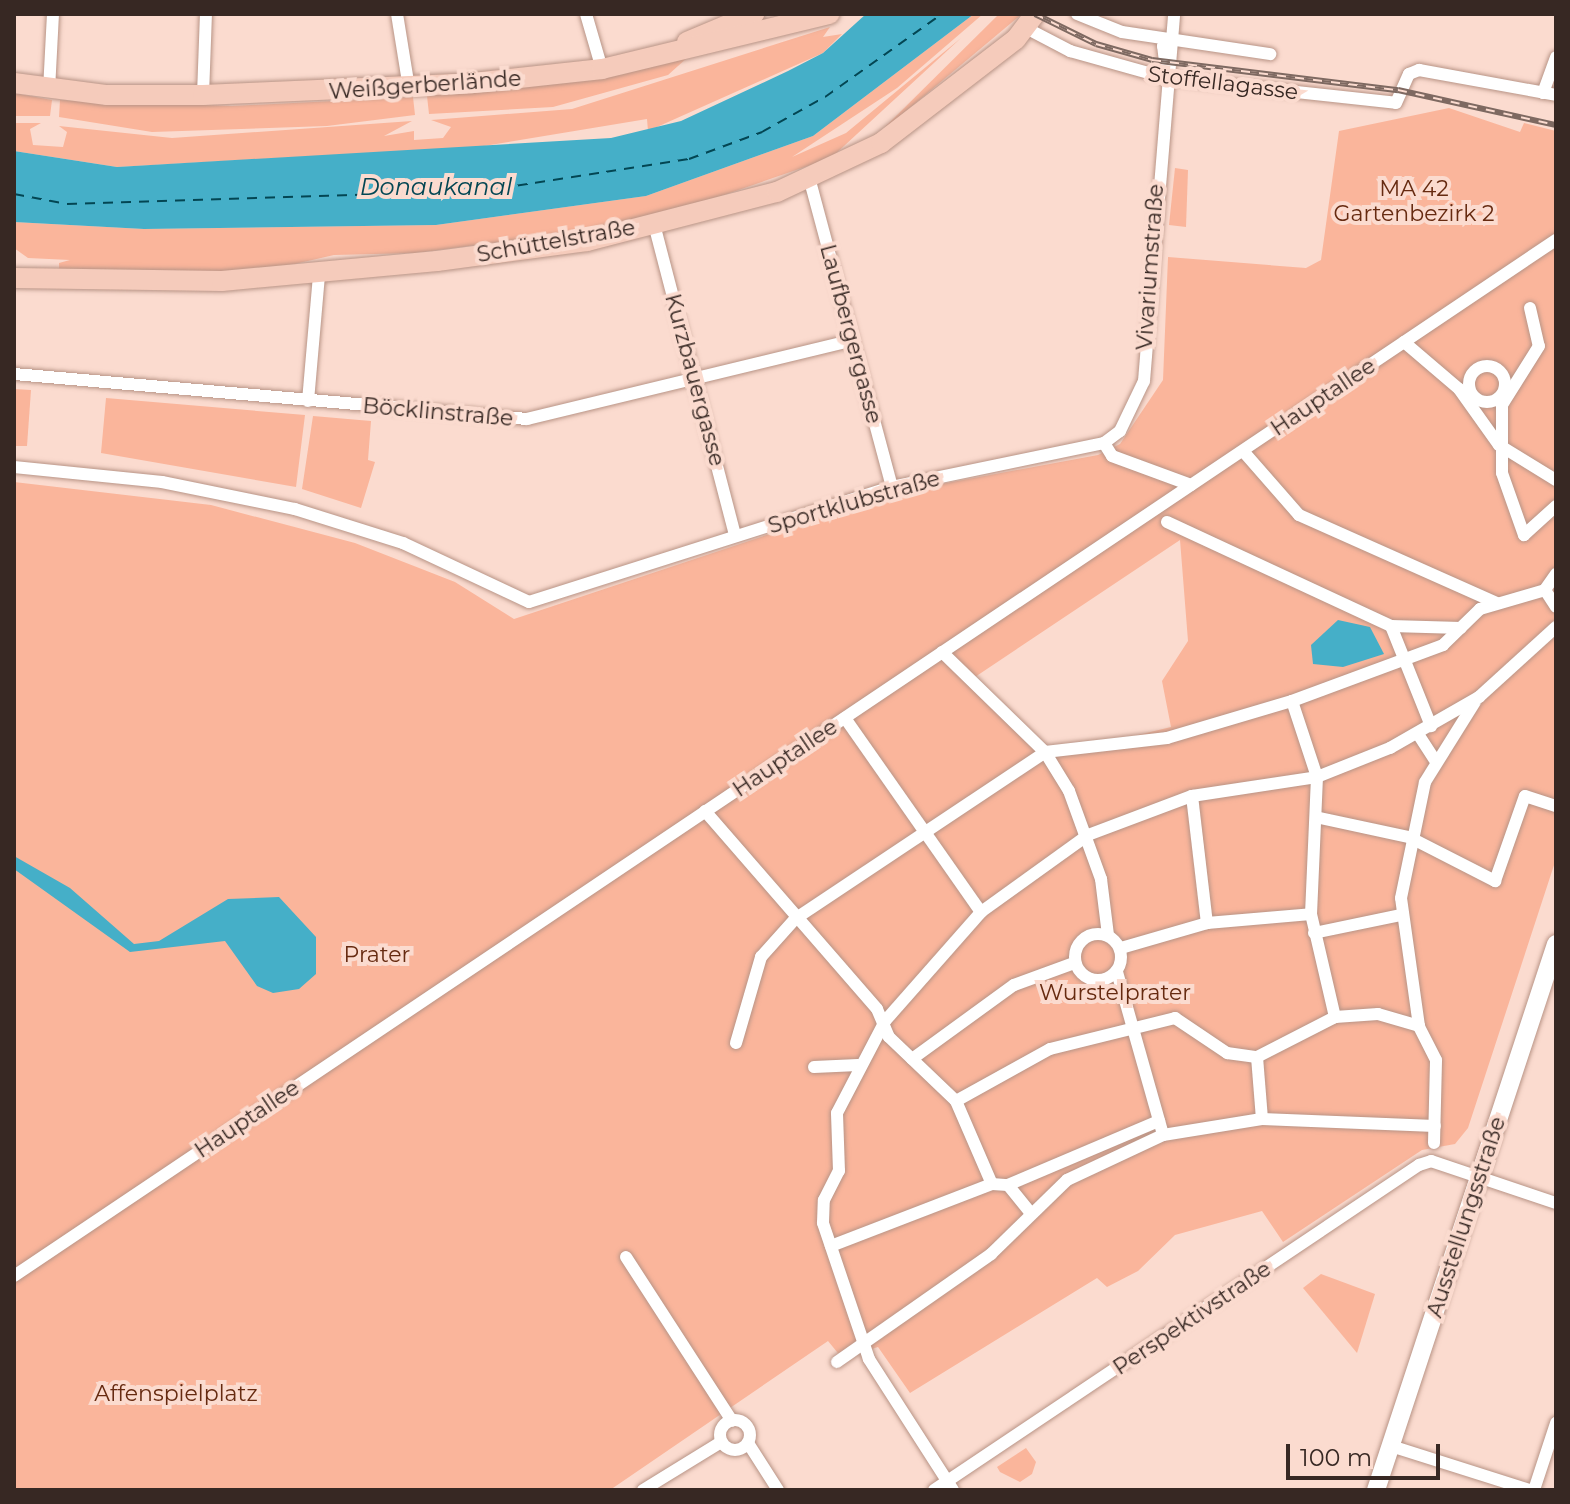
<!DOCTYPE html>
<html>
<head>
<meta charset="utf-8">
<style>
  body { margin:0 }
  #map { position:relative; width:1570px; height:1504px; overflow:hidden; background:#fbdbcf; font-family:Montserrat,sans-serif }
  div>[style] { position:absolute }
  [style*='--x'] { left:calc(var(--x)*1px); top:calc(var(--y)*1px); width:calc(var(--w)*1px); rotate:calc(var(--a)*1deg) }
  .green>* { inset:0; background:#fab59b }
  .water>* { inset:0; background:#45afc8 }
  .ferry>* { height:2px; margin-top:-1px; transform-origin:0; background:repeating-linear-gradient(90deg,#034653 0 10px,transparent 0 18px) }
  .roads { filter:drop-shadow(0 0 2px #b89486) drop-shadow(0 0 2px #b89486) }
  .street>* { height:12px; margin:-6px; padding:0 6px; transform-origin:6px; border-radius:6px; background:#fff }
  .street>.ring { margin:-6px; padding:0; box-sizing:content-box; background:none; border:12px solid #fff; border-radius:50% }
  .secondary>* { height:18px; margin:-9px; padding:0 9px; transform-origin:9px; border-radius:9px; background:#fff }
  .primary>* { height:20px; margin:-10px; padding:0 10px; transform-origin:10px; border-radius:10px; background:#f5cbbb }
  .rail>* { height:6px; margin-top:-3px; transform-origin:0; background:repeating-linear-gradient(90deg,#fbdbcf 0 9px,#7e6961 0 18px); box-sizing:border-box; border-block:2px solid #7e6961 }
  span { translate:-50% -50%; white-space:nowrap; text-align:center; line-height:1.15; -webkit-text-stroke:8px #fbdbcf; paint-order:stroke }
  .street-label { font-size:22px; color:#372823 }
  .park-label { font-size:22px; color:#662a10 }
  .water-label { font-size:24px; color:#034653; font-style:italic }
  .frame { position:absolute; inset:0; border:16px solid #372823; pointer-events:none }
  .scale { position:absolute; left:1286px; top:1444px; width:154px; height:36px; box-sizing:border-box; border:4px solid #372823; border-top:0; padding-left:10px; font-size:24px; line-height:28px; white-space:nowrap; color:#372823; -webkit-text-stroke:6px #fbdbcf; paint-order:stroke }
</style>
</head>
<body>
<div id="map">
  <div class="green">
    <i style="clip-path:polygon(974px 14px,983px 14px,897px 88px,792px 157px,846px 133px,961px 38px,831px 158px,692px 206px,590px 230px,416px 253px,334px 255px,264px 271px,59px 273px,59px 263px,70px 260px,28px 258px,14px 248px,14px 222px,144px 229px,436px 225px,646px 196px,813px 136px)"></i>
    <i style="clip-path:polygon(999px 14px,1022px 14px,887px 127px,886px 126px)"></i>
    <i style="clip-path:polygon(830px 27px,823px 37px,842px 34px,823px 53px,648px 131px,647px 119px,478px 147px,117px 167px,14px 151px,14px 123px,41px 123px,30px 129px,33px 145px,63px 147px,67px 132px,59px 126px,172px 138px,412px 121px,384px 136px,414px 131px,414px 140px,443px 138px,451px 127px,431px 120px,572px 109px)"></i>
    <i style="clip-path:polygon(688px 57px,668px 75px,553px 107px,429px 114px,427px 96px,579px 81px)"></i>
    <i style="clip-path:polygon(14px 93px,52px 100px,50px 116px,14px 116px)"></i>
    <i style="clip-path:polygon(413px 97px,415px 115px,327px 126px,152px 132px,59px 117px,60px 100px,232px 106px)"></i>
    <i style="clip-path:polygon(evenodd,1449px 108px,1520px 132px,1524px 123px,1556px 131px,1556px 859px,1468px 1128px,1455px 1144px,1422px 1150px,1283px 1242px,1262px 1211px,1175px 1235px,1138px 1271px,1107px 1287px,1097px 1278px,910px 1393px,878px 1347px,842px 1358px,828px 1341px,610px 1490px,14px 1490px,14px 482px,211px 505px,355px 543px,455px 582px,514px 619px,893px 493px,1098px 455px,1120px 444px,1163px 380px,1168px 257px,1306px 268px,1321px 260px,1339px 131px,1449px 108px,1180px 540px,1188px 641px,1162px 681px,1171px 727px,1101px 744px,1048px 746px,972px 679px,1180px 540px)"></i>
    <i style="clip-path:polygon(1175px 168px,1188px 170px,1186px 227px,1169px 225px)"></i>
    <i style="clip-path:polygon(14px 389px,31px 390px,27px 446px,14px 446px)"></i>
    <i style="clip-path:polygon(106px 398px,305px 415px,296px 487px,101px 453px)"></i>
    <i style="clip-path:polygon(313px 416px,371px 421px,368px 460px,375px 462px,361px 508px,302px 489px)"></i>
    <i style="clip-path:polygon(1321px 1274px,1375px 1294px,1357px 1353px,1303px 1288px)"></i>
    <i style="clip-path:polygon(1026px 1448px,1036px 1462px,1032px 1474px,1020px 1482px,1000px 1472px,997px 1467px)"></i>
  </div>
  <div class="water">
    <i style="clip-path:polygon(866px 14px,974px 14px,813px 136px,646px 196px,436px 225px,144px 229px,14px 222px,14px 151px,117px 167px,611px 138px,681px 121px,788px 71px,823px 53px)"></i>
    <i style="clip-path:polygon(1338px 620px,1370px 627px,1384px 654px,1343px 667px,1313px 664px,1311px 645px)"></i>
    <i style="clip-path:polygon(14px 856px,70px 888px,134px 944px,159px 941px,228px 899px,279px 897px,316px 937px,316px 974px,299px 989px,273px 993px,257px 986px,225px 941px,130px 952px,14px 869px)"></i>
  </div>
  <div class="ferry">
    <i style="--x:14;--y:194;--w:54;--a:10.7"></i>
    <i style="--x:67;--y:204;--w:415;--a:-1.8"></i>
    <i style="--x:482;--y:191;--w:209;--a:-8.8"></i>
    <i style="--x:689;--y:159;--w:78;--a:-20.3"></i>
    <i style="--x:762;--y:132;--w:72;--a:-29.1"></i>
    <i style="--x:825;--y:97;--w:143;--a:-35.4"></i>
  </div>
  <div class="roads">
    <div class="street">
      <i style="--x:397;--y:14;--w:75;--a:80.8"></i>
      <i style="--x:586;--y:14;--w:57;--a:73.8"></i>
      <i style="--x:1077;--y:14;--w:48;--a:21.8"></i>
      <i style="--x:1122;--y:32;--w:150;--a:8.5"></i>
      <i style="--x:1026;--y:28;--w:50;--a:27.6"></i>
      <i style="--x:1070;--y:51;--w:101;--a:15.6"></i>
      <i style="--x:1167;--y:78;--w:230;--a:6.2"></i>
      <i style="--x:1396;--y:103;--w:32;--a:-66"></i>
      <i style="--x:1409;--y:74;--w:11;--a:-22"></i>
      <i style="--x:1419;--y:70;--w:139;--a:10.3"></i>
      <i style="--x:1167;--y:78;--w:32;--a:-97"></i>
      <i style="--x:1163;--y:46;--w:10;--a:-29"></i>
      <i style="--x:49;--y:90;--w:76;--a:-87"></i>
      <i style="--x:1543;--y:93;--w:38;--a:-70"></i>
      <i style="--x:203;--y:95;--w:81;--a:-87.9"></i>
      <i style="--x:810;--y:181;--w:317;--a:75"></i>
      <i style="--x:654;--y:224;--w:322;--a:75.4"></i>
      <i style="--x:1530;--y:308;--w:39;--a:77"></i>
      <i style="--x:1539;--y:346;--w:70;--a:122.1"></i>
      <i style="--x:1502;--y:405;--w:68;--a:90"></i>
      <i style="--x:1502;--y:473;--w:66;--a:70.5"></i>
      <i style="--x:1524;--y:535;--w:43;--a:-42.2"></i>
      <i style="--x:1404;--y:342;--w:72;--a:40.5"></i>
      <i style="--x:1459;--y:389;--w:69;--a:54.5"></i>
      <i class="ring" style="left:1469px;top:366px;width:24px;height:24px"></i>
      <i style="--x:14;--y:374;--w:515;--a:5.01"></i>
      <i style="--x:527;--y:419;--w:335;--a:-13.6"></i>
      <i style="--x:308;--y:401;--w:127;--a:-85"></i>
      <i style="--x:1104;--y:443;--w:15;--a:58"></i>
      <i style="--x:1112;--y:456;--w:84;--a:20.2"></i>
      <i style="--x:1499;--y:445;--w:67;--a:31.6"></i>
      <i style="--x:1243;--y:451;--w:85;--a:48.8"></i>
      <i style="--x:1299;--y:515;--w:217;--a:24"></i>
      <i style="--x:14;--y:467;--w:149;--a:5.8"></i>
      <i style="--x:162;--y:482;--w:136;--a:11.5"></i>
      <i style="--x:295;--y:509;--w:113;--a:17.5"></i>
      <i style="--x:403;--y:543;--w:139;--a:25.1"></i>
      <i style="--x:529;--y:602;--w:381;--a:-17.6"></i>
      <i style="--x:892;--y:487;--w:217;--a:-11.7"></i>
      <i style="--x:1104;--y:443;--w:20;--a:-37"></i>
      <i style="--x:1120;--y:431;--w:55;--a:-64.4"></i>
      <i style="--x:1144;--y:381;--w:368;--a:-85.3"></i>
      <i style="--x:1167;--y:522;--w:247;--a:24.9"></i>
      <i style="--x:1391;--y:626;--w:108;--a:68.2"></i>
      <i style="--x:1556;--y:574;--w:19;--a:125"></i>
      <i style="--x:1545;--y:590;--w:20;--a:57"></i>
      <i style="--x:1391;--y:626;--w:70;--a:1.6"></i>
      <i style="--x:942;--y:652;--w:144;--a:44.2"></i>
      <i style="--x:1045;--y:752;--w:46;--a:58.4"></i>
      <i style="--x:1069;--y:791;--w:94;--a:70"></i>
      <i style="--x:1101;--y:879;--w:56;--a:82.9"></i>
      <i style="--x:1292;--y:701;--w:80;--a:71.8"></i>
      <i style="--x:1317;--y:777;--w:137;--a:92.5"></i>
      <i style="--x:1311;--y:914;--w:106;--a:76.9"></i>
      <i style="--x:845;--y:718;--w:237;--a:55"></i>
      <i style="--x:1418;--y:734;--w:30;--a:57"></i>
      <i style="--x:1192;--y:796;--w:128;--a:83.3"></i>
      <i style="--x:705;--y:811;--w:262;--a:49"></i>
      <i style="--x:877;--y:1009;--w:30;--a:67"></i>
      <i style="--x:889;--y:1037;--w:93;--a:43.7"></i>
      <i style="--x:956;--y:1101;--w:90;--a:66.6"></i>
      <i style="--x:992;--y:1184;--w:16;--a:4"></i>
      <i style="--x:1008;--y:1185;--w:36;--a:51"></i>
      <i style="--x:1320;--y:818;--w:91;--a:12.1"></i>
      <i style="--x:1409;--y:837;--w:97;--a:27.1"></i>
      <i style="--x:1495;--y:881;--w:90;--a:-70.6"></i>
      <i style="--x:1525;--y:796;--w:33;--a:18"></i>
      <i style="--x:1314;--y:933;--w:88;--a:-11.8"></i>
      <i class="ring" style="left:1075px;top:934px;width:34px;height:34px"></i>
      <i style="--x:1121;--y:948;--w:90;--a:-16.2"></i>
      <i style="--x:1207;--y:923;--w:104;--a:-4.9"></i>
      <i style="--x:1117;--y:972;--w:169;--a:74.2"></i>
      <i style="--x:736;--y:1043;--w:90;--a:-73.8"></i>
      <i style="--x:761;--y:957;--w:51;--a:-48.2"></i>
      <i style="--x:795;--y:919;--w:301;--a:-33.7"></i>
      <i style="--x:1045;--y:752;--w:123;--a:-6.5"></i>
      <i style="--x:1167;--y:738;--w:130;--a:-16.5"></i>
      <i style="--x:1292;--y:701;--w:161;--a:-20.3"></i>
      <i style="--x:1443;--y:645;--w:52;--a:-44.2"></i>
      <i style="--x:1480;--y:609;--w:68;--a:-16.3"></i>
      <i style="--x:1257;--y:1057;--w:62;--a:85.4"></i>
      <i style="--x:912;--y:1059;--w:126;--a:-36"></i>
      <i style="--x:1014;--y:985;--w:64;--a:-20.1"></i>
      <i style="--x:814;--y:1067;--w:44;--a:-2.6"></i>
      <i style="--x:956;--y:1101;--w:107;--a:-29"></i>
      <i style="--x:1050;--y:1049;--w:129;--a:-13.9"></i>
      <i style="--x:1175;--y:1018;--w:63;--a:33.9"></i>
      <i style="--x:1227;--y:1053;--w:30;--a:8"></i>
      <i style="--x:1257;--y:1057;--w:88;--a:-27.1"></i>
      <i style="--x:1335;--y:1017;--w:43;--a:-4"></i>
      <i style="--x:1378;--y:1014;--w:43;--a:16.3"></i>
      <i style="--x:1434;--y:1143;--w:83;--a:-88.6"></i>
      <i style="--x:1436;--y:1060;--w:38;--a:-117"></i>
      <i style="--x:1419;--y:1026;--w:129;--a:-98"></i>
      <i style="--x:1401;--y:898;--w:118;--a:-78.3"></i>
      <i style="--x:1425;--y:782;--w:94;--a:-58"></i>
      <i style="--x:1008;--y:1185;--w:164;--a:-23"></i>
      <i style="--x:831;--y:1246;--w:173;--a:-21.1"></i>
      <i style="--x:626;--y:1257;--w:195;--a:57.1"></i>
      <i style="--x:14;--y:1276;--w:1858;--a:-33.9"></i>
      <i style="--x:837;--y:1362;--w:188;--a:-35"></i>
      <i style="--x:991;--y:1254;--w:106;--a:-44.2"></i>
      <i style="--x:1067;--y:1180;--w:106;--a:-25.1"></i>
      <i style="--x:1163;--y:1135;--w:100;--a:-9.2"></i>
      <i style="--x:1262;--y:1119;--w:173;--a:2.3"></i>
      <i class="ring" style="left:720px;top:1420px;width:18px;height:18px"></i>
      <i style="--x:748;--y:1443;--w:56;--a:57.4"></i>
      <i style="--x:1391;--y:1446;--w:146;--a:17.6"></i>
      <i style="--x:643;--y:1490;--w:92;--a:-31.6"></i>
      <i style="--x:934;--y:1490;--w:584;--a:-33.83"></i>
      <i style="--x:1419;--y:1165;--w:13;--a:-18"></i>
      <i style="--x:1431;--y:1161;--w:132;--a:18.6"></i>
      <i style="--x:953;--y:1490;--w:156;--a:-122.7"></i>
      <i style="--x:869;--y:1359;--w:144;--a:-108.7"></i>
      <i style="--x:823;--y:1223;--w:23;--a:-88"></i>
      <i style="--x:824;--y:1200;--w:33;--a:-63"></i>
      <i style="--x:839;--y:1171;--w:58;--a:-92"></i>
      <i style="--x:837;--y:1113;--w:104;--a:-62.4"></i>
      <i style="--x:885;--y:1021;--w:145;--a:-48.6"></i>
      <i style="--x:981;--y:912;--w:132;--a:-35.7"></i>
      <i style="--x:1088;--y:835;--w:111;--a:-20.6"></i>
      <i style="--x:1192;--y:796;--w:126;--a:-8.6"></i>
      <i style="--x:1317;--y:777;--w:79;--a:-21.7"></i>
      <i style="--x:1390;--y:748;--w:103;--a:-29.8"></i>
      <i style="--x:1479;--y:697;--w:104;--a:-42.3"></i>
      <i style="--x:1534;--y:1490;--w:71;--a:-71.8"></i>
    </div>
    <div class="secondary">
      <i style="--x:1376;--y:1490;--w:575;--a:-71.75"></i>
    </div>
    <div class="primary">
      <i style="--x:687;--y:42;--w:73;--a:-22.7"></i>
      <i style="--x:14;--y:83;--w:94;--a:7.4"></i>
      <i style="--x:107;--y:95;--w:96;--a:0"></i>
      <i style="--x:203;--y:95;--w:270;--a:-2.5"></i>
      <i style="--x:473;--y:83;--w:130;--a:-6.2"></i>
      <i style="--x:602;--y:69;--w:234;--a:-13.6"></i>
      <i style="--x:14;--y:278;--w:208;--a:0.8"></i>
      <i style="--x:222;--y:281;--w:216;--a:-5.3"></i>
      <i style="--x:437;--y:261;--w:151;--a:-7.6"></i>
      <i style="--x:587;--y:241;--w:196;--a:-14.5"></i>
      <i style="--x:777;--y:192;--w:115;--a:-25.2"></i>
      <i style="--x:881;--y:143;--w:170;--a:-37.6"></i>
      <i style="--x:1016;--y:39;--w:31;--a:-53"></i>
    </div>
  </div>
  <div class="rail">
    <i style="--x:1035;--y:14;--w:68;--a:26.2"></i>
    <i style="--x:1096;--y:44;--w:58;--a:15.9"></i>
    <i style="--x:1152;--y:60;--w:248;--a:7"></i>
    <i style="--x:1398;--y:90;--w:162;--a:12.5"></i>
  </div>
  <div class="street-label">
    <span style="left:1223px;top:83px;rotate:7deg">Stoffellagasse</span>
    <span style="left:425px;top:85px;rotate:-4deg">Weißgerberlände</span>
    <span style="left:556px;top:241px;rotate:-10deg">Schüttelstraße</span>
    <span style="left:1150px;top:267px;rotate:-86deg">Vivariumstraße</span>
    <span style="left:851px;top:334px;rotate:75deg">Laufbergergasse</span>
    <span style="left:695px;top:380px;rotate:75deg">Kurzbauergasse</span>
    <span style="left:1323px;top:397px;rotate:-34deg">Hauptallee</span>
    <span style="left:438px;top:412px;rotate:5deg">Böcklinstraße</span>
    <span style="left:854px;top:502px;rotate:-16deg">Sportklubstraße</span>
    <span style="left:785px;top:758px;rotate:-34deg">Hauptallee</span>
    <span style="left:247px;top:1119px;rotate:-34deg">Hauptallee</span>
    <span style="left:1466px;top:1217px;rotate:-72deg">Ausstellungsstraße</span>
    <span style="left:1192px;top:1318px;rotate:-34deg">Perspektivstraße</span>
  </div>
  <div class="park-label">
    <span style="left:1414px;top:201px">MA 42<br>Gartenbezirk 2</span>
    <span style="left:377px;top:955px">Prater</span>
    <span style="left:1115px;top:993px">Wurstelprater</span>
    <span style="left:176px;top:1394px">Affenspielplatz</span>
  </div>
  <div class="water-label">
    <span style="left:436px;top:187px">Donaukanal</span>
  </div>
  <div class="frame"></div>
  <div class="scale">100 m</div>
</div>
</body>
</html>
